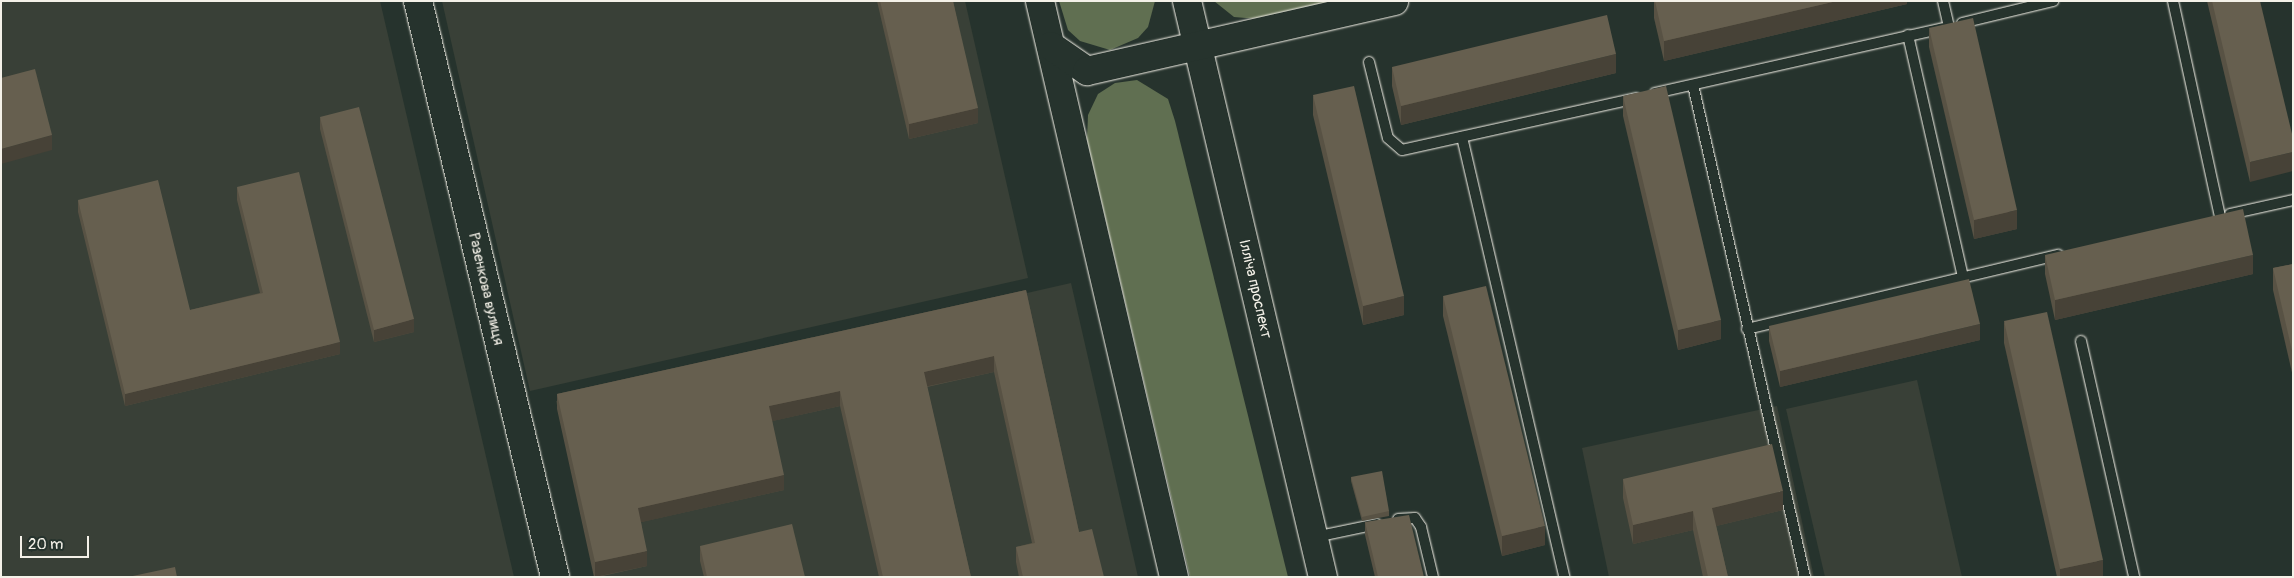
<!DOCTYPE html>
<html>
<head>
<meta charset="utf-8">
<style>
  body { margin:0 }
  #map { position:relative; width:2294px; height:578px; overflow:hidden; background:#26332d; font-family:Pangolin,sans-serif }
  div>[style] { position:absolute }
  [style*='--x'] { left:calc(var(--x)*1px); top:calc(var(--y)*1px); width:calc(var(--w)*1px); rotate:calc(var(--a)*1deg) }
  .built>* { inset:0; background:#394037 }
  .green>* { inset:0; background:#606f51 }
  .roads { filter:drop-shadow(0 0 1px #f4f1e8) drop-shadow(0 0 1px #f4f1e8) }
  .lane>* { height:10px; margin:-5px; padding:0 5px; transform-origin:5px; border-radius:5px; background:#26332d }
  .secondary>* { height:28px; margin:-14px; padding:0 14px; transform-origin:14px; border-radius:14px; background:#26332d }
  .wall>* { inset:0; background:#585244 }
  .shaded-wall>* { inset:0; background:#474237 }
  .building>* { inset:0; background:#665f4f }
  span { translate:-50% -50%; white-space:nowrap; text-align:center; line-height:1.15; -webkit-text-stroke:4px #26332d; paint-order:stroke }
  .street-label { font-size:15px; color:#f4f1e8 }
  .frame { position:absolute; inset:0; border:2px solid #f4f1e8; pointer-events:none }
  .scale { position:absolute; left:20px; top:536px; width:69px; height:22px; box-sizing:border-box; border:2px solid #f4f1e8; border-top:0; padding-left:6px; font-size:15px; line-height:18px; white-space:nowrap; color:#f4f1e8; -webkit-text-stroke:4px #26332d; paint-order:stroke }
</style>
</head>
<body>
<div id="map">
  <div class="built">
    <i style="clip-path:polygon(1px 1px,380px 1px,514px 577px,1px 577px)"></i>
    <i style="clip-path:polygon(442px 1px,965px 1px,1028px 278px,530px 391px)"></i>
    <i style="clip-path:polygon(1071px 283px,1138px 577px,598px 577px,556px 401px)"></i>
    <i style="clip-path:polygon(1917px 380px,1962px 577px,1825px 577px,1786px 409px)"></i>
    <i style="clip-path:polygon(1777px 406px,1814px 577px,1609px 577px,1582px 448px)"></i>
  </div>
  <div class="green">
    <i style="clip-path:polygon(1059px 1px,1155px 1px,1148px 27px,1138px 38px,1110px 50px,1080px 41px,1068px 30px)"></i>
    <i style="clip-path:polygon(1214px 1px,1334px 1px,1258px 19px,1234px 17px)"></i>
    <i style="clip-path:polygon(1137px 80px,1168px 99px,1175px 121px,1288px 577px,1190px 577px,1087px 140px,1088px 115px,1098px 94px,1115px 83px)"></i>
  </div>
  <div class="roads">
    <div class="lane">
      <i style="--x:1943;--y:1;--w:26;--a:77"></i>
      <i style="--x:2173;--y:1;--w:220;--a:77.7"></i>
      <i style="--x:1962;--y:23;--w:94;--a:-13.6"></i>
      <i style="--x:1908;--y:35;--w:249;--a:77.2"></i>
      <i style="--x:1369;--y:62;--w:78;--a:76"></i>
      <i style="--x:1388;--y:138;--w:18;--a:41"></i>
      <i style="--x:1402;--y:150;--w:240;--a:-12.5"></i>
      <i style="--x:1693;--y:85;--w:505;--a:77.18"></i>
      <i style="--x:1655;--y:93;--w:295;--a:-12.7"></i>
      <i style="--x:1462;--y:137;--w:452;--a:76.9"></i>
      <i style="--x:2230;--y:214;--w:65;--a:-12.5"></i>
      <i style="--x:1747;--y:329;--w:320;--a:-13.4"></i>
      <i style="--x:2081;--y:341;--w:242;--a:77.3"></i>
      <i style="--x:1398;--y:519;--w:17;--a:-3"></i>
      <i style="--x:1415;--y:518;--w:11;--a:56"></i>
      <i style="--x:1421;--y:527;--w:51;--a:76.5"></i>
      <i style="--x:1315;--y:537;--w:63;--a:-11.8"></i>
    </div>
    <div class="secondary">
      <i style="--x:418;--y:1;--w:592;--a:76.62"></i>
      <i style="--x:1040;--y:1;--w:591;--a:76.9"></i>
      <i style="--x:1187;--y:1;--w:592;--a:76.72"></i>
      <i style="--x:1051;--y:46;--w:44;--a:34.8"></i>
      <i style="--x:1087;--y:71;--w:315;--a:-12.8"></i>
    </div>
  </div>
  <div class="wall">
    <i style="clip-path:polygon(877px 1px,953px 1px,978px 123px,909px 139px)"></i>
    <i style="clip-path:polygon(1654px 1px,1907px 1px,1907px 4px,1664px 61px,1654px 18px)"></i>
    <i style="clip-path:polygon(2207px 1px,2260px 1px,2250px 182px)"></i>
    <i style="clip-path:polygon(1929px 28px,2017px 229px,1974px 239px,1929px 47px)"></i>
    <i style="clip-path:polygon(1392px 67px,1616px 73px,1401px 125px,1392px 86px)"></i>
    <i style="clip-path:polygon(1313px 95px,1404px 315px,1363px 325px,1313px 115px)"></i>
    <i style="clip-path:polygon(1623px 96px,1721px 339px,1678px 350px,1623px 116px)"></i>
    <i style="clip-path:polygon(320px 117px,414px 332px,374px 342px,320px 129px)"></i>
    <i style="clip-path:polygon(237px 187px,340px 354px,125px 406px,78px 212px,78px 200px,190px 310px,260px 293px,237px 200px)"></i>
    <i style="clip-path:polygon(2045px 255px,2253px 274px,2055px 320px,2045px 274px)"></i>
    <i style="clip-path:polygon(2293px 264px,2293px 377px,2273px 290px,2273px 268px)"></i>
    <i style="clip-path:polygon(1026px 290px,1079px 532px,1104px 577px,1019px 577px,1016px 562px,1016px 547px,1032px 543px,994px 372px,927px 387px,971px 577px,879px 577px,840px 406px,772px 421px,784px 490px,641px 522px,647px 566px,598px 577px,594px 577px,557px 409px,557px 394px)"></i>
    <i style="clip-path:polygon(1443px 296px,1545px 545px,1502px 556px,1443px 316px)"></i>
    <i style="clip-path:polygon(2004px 321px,2103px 577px,2057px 577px,2004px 343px)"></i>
    <i style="clip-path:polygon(1769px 326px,1980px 340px,1780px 387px,1769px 341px)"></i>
    <i style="clip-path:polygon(1351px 477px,1389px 511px,1389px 516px,1362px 521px,1351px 481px)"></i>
    <i style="clip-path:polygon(1623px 479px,1783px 510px,1716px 526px,1728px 577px,1703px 577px,1693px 530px,1633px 544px,1623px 498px)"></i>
    <i style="clip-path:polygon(1365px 522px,1424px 577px,1375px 577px,1365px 535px)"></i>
    <i style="clip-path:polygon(700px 546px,805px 577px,704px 577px,700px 561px)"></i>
  </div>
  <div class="shaded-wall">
    <i style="clip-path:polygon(1837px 1px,1907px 1px,1907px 4px,1664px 61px,1664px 41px)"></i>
    <i style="clip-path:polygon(1616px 54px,1616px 73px,1401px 125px,1401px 106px)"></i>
    <i style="clip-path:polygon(978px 108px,978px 123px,909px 139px,909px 124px)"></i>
    <i style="clip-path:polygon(52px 135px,52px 150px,1px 164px,1px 149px)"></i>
    <i style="clip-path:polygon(2293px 152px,2293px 171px,2250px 182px,2250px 162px)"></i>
    <i style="clip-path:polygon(2017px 210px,2017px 229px,1974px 239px,1974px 220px)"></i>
    <i style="clip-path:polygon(2253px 255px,2253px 274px,2055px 320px,2055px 300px)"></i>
    <i style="clip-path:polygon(1404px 296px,1404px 315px,1363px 325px,1363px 306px)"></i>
    <i style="clip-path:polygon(414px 319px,414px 332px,374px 342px,374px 330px)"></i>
    <i style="clip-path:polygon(1721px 320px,1721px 339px,1678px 350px,1678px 330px)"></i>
    <i style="clip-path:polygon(1980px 324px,1980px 340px,1780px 387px,1780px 371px)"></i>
    <i style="clip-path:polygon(340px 342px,340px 354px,125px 406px,125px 394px)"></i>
    <i style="clip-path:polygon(994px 356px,994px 372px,924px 387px,924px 372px)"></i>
    <i style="clip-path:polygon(840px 391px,840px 406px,769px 422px,769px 406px)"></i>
    <i style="clip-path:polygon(784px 475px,784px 490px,638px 523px,638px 508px)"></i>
    <i style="clip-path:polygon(1783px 491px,1783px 510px,1712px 527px,1712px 508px)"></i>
    <i style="clip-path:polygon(1693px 511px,1693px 530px,1633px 544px,1633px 525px)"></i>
    <i style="clip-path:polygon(1545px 526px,1545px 545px,1502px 556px,1502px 536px)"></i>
    <i style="clip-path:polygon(647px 551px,647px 566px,595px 577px,595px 562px)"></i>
    <i style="clip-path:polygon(2103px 560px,2103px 577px,2060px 577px,2060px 569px)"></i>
  </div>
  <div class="building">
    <i style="clip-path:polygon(880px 1px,953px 1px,978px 108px,909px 124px)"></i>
    <i style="clip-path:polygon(1655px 1px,1837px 1px,1664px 41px)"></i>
    <i style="clip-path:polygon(2212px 1px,2260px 1px,2293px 138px,2293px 152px,2250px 162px)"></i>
    <i style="clip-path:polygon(1607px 15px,1616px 54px,1401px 106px,1392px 67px)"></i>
    <i style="clip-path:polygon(1973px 18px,2017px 210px,1974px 220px,1929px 28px)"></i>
    <i style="clip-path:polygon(35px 69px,52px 135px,1px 149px,1px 78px)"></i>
    <i style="clip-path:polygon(1354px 86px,1404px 296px,1363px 306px,1313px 95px)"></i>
    <i style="clip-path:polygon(1666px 86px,1721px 320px,1678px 330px,1623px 96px)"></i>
    <i style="clip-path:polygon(359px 107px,414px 319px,374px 330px,320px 117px)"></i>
    <i style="clip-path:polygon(299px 172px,340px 342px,125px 394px,78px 200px,158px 180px,190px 310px,263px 293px,237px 187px)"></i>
    <i style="clip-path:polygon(2243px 209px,2253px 255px,2055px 300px,2045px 255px)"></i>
    <i style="clip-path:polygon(2293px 264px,2293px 355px,2273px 268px)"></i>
    <i style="clip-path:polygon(1969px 279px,1980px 324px,1780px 371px,1769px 326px)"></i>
    <i style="clip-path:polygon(1486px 286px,1545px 526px,1502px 536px,1443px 296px)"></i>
    <i style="clip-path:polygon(1026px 290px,1079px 532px,1092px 529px,1104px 577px,1023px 577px,1016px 547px,1035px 543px,994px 356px,924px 372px,971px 577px,883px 577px,840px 391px,769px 406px,784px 475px,638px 508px,647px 551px,595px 562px,557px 394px)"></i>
    <i style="clip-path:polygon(2047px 312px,2103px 560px,2060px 569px,2004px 321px)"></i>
    <i style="clip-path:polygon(1772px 444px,1783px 491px,1712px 508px,1728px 577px,1708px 577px,1693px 511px,1633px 525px,1623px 479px)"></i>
    <i style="clip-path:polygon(1382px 471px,1389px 511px,1362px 517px,1351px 477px)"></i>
    <i style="clip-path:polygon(1409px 515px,1424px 577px,1378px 577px,1365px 522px)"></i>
    <i style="clip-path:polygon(792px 524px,805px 577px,707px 577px,700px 546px)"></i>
    <i style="clip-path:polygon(175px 567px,177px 577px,128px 577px)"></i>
  </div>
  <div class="street-label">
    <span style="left:486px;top:289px;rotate:77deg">Разенкова вулиця</span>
    <span style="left:1255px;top:289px;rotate:77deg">Ілліча проспект</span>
  </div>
  <div class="frame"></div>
  <div class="scale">20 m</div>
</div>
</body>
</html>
